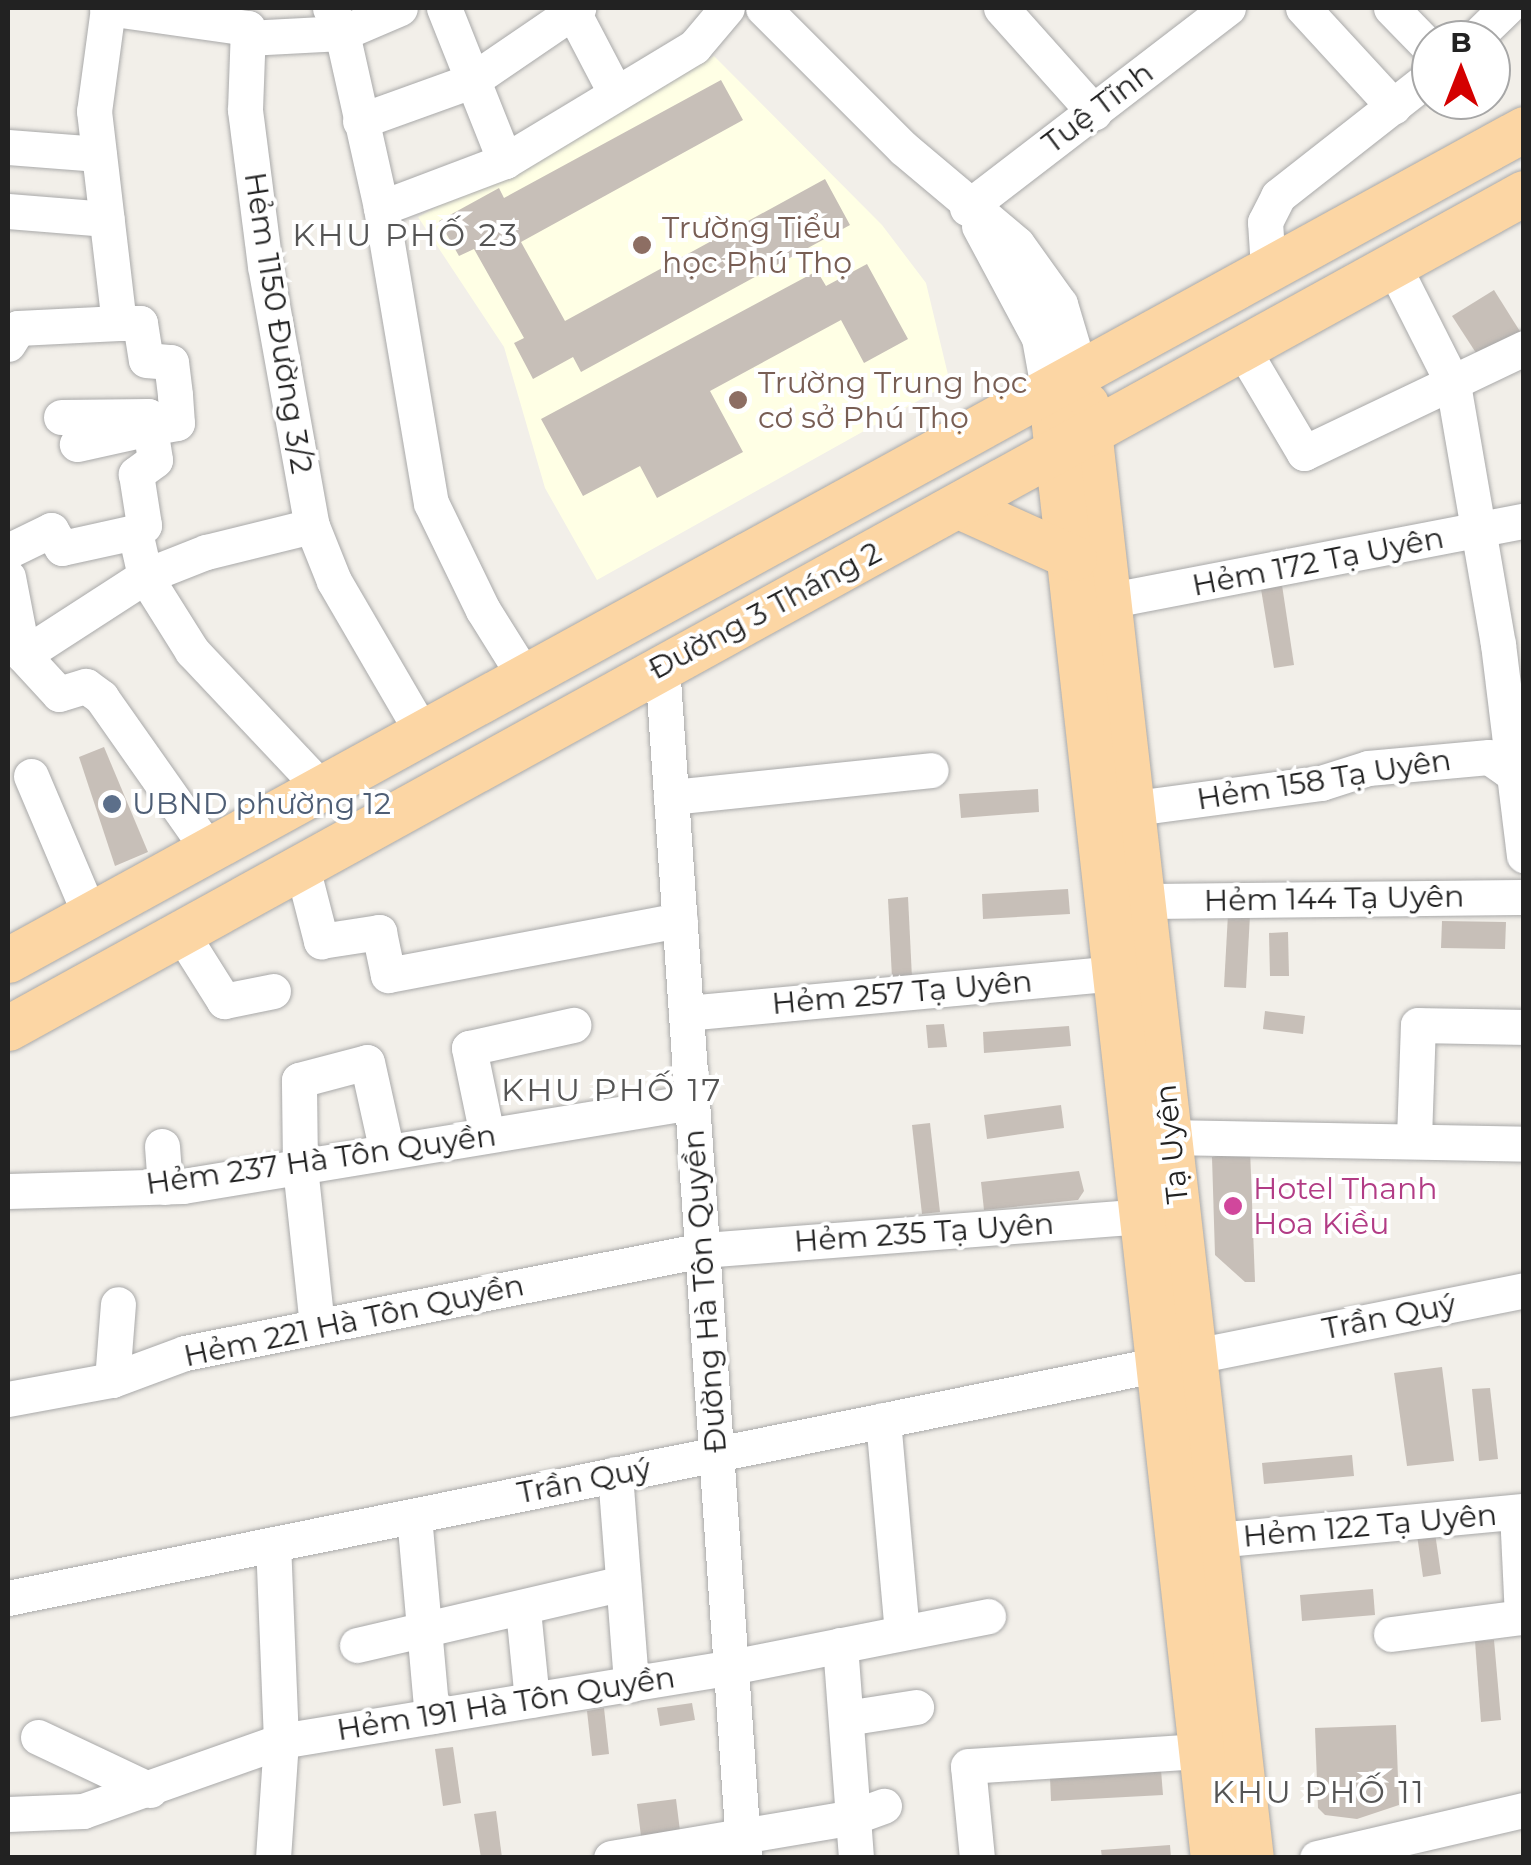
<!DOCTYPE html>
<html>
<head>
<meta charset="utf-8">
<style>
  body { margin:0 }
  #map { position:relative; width:1531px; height:1865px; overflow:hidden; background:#f2efe9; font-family:Montserrat,sans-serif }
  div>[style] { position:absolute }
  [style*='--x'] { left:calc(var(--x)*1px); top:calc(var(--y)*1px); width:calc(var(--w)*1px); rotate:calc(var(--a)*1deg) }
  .education>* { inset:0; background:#ffffe5 }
  .building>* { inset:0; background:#c7bfb8 }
  .roads { filter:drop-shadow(0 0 2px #a9a9a9) drop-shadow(0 0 2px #a9a9a9) }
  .minor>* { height:35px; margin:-17.5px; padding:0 17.5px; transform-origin:17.5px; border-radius:17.5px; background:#fff }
  .major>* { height:45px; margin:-22.5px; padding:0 22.5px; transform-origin:22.5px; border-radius:22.5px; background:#fcd6a4 }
  .dots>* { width:28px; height:28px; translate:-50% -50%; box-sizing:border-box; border:5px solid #fff; border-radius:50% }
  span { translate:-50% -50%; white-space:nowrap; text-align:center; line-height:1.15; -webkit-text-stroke:8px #fff; paint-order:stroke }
  .street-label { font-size:30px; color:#222 }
  .education-label { font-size:30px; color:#785e54 }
  .left { translate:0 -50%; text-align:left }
  .service-label { font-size:30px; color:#4e5e75 }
  .hotel-label { font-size:30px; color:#b23c85 }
  .neighbourhood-label { font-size:32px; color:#555; letter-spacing:2.5px }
  .frame { position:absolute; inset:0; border:10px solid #222; pointer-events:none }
  .north { position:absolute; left:1411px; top:20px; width:100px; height:100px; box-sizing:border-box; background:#fff; border:2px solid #a7a7a7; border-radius:50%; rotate:0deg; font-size:28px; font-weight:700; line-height:40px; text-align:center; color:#222 }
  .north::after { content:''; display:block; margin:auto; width:35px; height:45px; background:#d40000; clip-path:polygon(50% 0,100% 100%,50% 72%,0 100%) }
</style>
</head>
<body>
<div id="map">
  <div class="education">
    <i style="clip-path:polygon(714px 56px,882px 225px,926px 283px,950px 383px,597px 580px,545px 488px,504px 347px,418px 217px)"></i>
  </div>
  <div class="building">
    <i style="clip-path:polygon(721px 80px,743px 120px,521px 242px,565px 321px,825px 179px,850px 225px,581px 372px,573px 357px,533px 379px,514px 343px,524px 338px,474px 249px,459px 256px,439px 221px,499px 188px,504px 198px)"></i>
    <i style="clip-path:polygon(867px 264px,908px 339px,864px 363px,841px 320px,710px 391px,743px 452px,657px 498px,640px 466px,583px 496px,541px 419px,817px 271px,826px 286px)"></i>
    <i style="clip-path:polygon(1494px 290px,1521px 333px,1480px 359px,1452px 316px)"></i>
    <i style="clip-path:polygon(1282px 585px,1294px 665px,1274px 668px,1261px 589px)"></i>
    <i style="clip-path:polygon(104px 747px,148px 852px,115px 866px,79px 757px)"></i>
    <i style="clip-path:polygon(1038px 789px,1039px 812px,961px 818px,959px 794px)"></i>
    <i style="clip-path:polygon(1068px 889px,1070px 914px,983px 919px,982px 894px)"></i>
    <i style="clip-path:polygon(908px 897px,912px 978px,892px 978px,888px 899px)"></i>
    <i style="clip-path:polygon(1228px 914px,1250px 915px,1246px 988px,1224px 987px)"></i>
    <i style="clip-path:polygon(1442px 921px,1506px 922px,1505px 949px,1441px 948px)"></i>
    <i style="clip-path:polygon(1288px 932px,1289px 976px,1270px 976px,1269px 933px)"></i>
    <i style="clip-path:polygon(1265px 1011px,1305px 1016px,1303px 1034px,1263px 1029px)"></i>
    <i style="clip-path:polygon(944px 1024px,947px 1047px,928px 1048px,926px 1025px)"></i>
    <i style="clip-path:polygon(1069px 1026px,1071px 1046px,984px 1053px,983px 1032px)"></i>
    <i style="clip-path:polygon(1061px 1105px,1064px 1128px,987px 1139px,984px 1115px)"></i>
    <i style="clip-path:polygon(930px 1123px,940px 1212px,922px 1214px,912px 1125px)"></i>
    <i style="clip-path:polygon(1250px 1149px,1255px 1282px,1245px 1282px,1215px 1255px,1212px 1157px)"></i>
    <i style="clip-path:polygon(1079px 1171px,1084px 1191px,1078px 1200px,984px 1210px,981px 1182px)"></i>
    <i style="clip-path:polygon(1442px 1367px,1454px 1461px,1407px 1466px,1394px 1373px)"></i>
    <i style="clip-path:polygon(1490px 1388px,1498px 1459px,1479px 1461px,1472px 1389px)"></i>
    <i style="clip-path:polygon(1352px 1455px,1354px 1476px,1264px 1484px,1262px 1463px)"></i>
    <i style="clip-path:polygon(1435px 1533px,1441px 1574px,1423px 1577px,1417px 1535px)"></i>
    <i style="clip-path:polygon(1373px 1589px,1375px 1615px,1302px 1621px,1300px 1595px)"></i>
    <i style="clip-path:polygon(1494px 1640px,1501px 1720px,1481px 1722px,1475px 1641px)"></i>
    <i style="clip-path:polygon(692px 1703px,695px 1720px,660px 1726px,657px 1708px)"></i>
    <i style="clip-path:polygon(604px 1708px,609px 1754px,592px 1756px,587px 1711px)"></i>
    <i style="clip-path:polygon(1396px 1725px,1399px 1805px,1357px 1819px,1325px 1815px,1318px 1808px,1315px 1728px)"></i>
    <i style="clip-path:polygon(453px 1747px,461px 1803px,443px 1806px,435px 1749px)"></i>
    <i style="clip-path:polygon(1161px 1770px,1163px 1795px,1051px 1801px,1050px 1777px)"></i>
    <i style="clip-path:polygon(676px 1799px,680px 1831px,641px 1836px,637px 1804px)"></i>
    <i style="clip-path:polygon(496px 1811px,502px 1858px,481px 1858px,474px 1814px)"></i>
    <i style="clip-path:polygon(1170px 1845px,1171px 1858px,1102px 1858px,1101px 1850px)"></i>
  </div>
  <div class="roads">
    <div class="minor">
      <i style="--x:107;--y:8;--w:142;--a:8.1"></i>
      <i style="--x:248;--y:28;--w:82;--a:92.1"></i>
      <i style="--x:245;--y:110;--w:157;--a:82.7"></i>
      <i style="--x:265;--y:266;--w:264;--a:79.8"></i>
      <i style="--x:312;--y:526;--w:59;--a:68.2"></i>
      <i style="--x:334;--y:581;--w:175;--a:59.8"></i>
      <i style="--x:108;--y:8;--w:104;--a:97.7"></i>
      <i style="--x:94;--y:111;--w:213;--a:83.3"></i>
      <i style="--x:119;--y:323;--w:21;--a:0"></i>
      <i style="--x:140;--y:323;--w:37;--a:81"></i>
      <i style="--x:146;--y:360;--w:25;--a:5"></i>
      <i style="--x:171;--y:362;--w:33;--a:83"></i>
      <i style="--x:175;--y:395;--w:28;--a:86"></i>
      <i style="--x:177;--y:423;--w:27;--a:170"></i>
      <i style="--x:150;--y:428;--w:32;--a:81"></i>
      <i style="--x:155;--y:460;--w:24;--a:144"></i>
      <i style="--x:136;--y:474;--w:52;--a:81.1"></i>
      <i style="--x:144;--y:525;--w:11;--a:142"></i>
      <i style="--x:135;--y:532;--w:45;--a:77.2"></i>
      <i style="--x:145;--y:576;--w:89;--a:57.9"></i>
      <i style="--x:192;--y:651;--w:187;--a:46.7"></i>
      <i style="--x:330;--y:8;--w:28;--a:64"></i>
      <i style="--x:342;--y:33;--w:179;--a:77.4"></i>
      <i style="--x:381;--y:208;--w:299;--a:80.4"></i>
      <i style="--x:431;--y:503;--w:119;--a:64.1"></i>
      <i style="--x:483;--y:610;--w:75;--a:58"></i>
      <i style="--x:444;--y:8;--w:165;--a:68.3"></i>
      <i style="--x:571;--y:8;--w:95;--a:62.4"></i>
      <i style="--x:763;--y:8;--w:198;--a:45"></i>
      <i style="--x:903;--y:148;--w:149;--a:40.1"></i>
      <i style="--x:1017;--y:244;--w:74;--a:54.4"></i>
      <i style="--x:1060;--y:304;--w:70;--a:73.4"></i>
      <i style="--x:1001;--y:8;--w:140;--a:48.2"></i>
      <i style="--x:1303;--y:8;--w:134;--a:47.4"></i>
      <i style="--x:1391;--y:8;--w:57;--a:45.7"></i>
      <i style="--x:247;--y:38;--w:95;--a:-3"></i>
      <i style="--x:342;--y:33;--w:63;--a:-23.3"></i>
      <i style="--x:1473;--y:40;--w:46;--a:-44.1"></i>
      <i style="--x:360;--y:121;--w:118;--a:-19.8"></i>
      <i style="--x:471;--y:81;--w:130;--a:-34.3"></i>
      <i style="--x:8;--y:147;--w:91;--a:4.4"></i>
      <i style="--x:381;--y:208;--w:133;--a:-20.8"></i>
      <i style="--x:505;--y:161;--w:221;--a:-31.1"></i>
      <i style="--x:694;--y:47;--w:51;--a:-49.8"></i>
      <i style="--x:967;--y:208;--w:329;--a:-37.5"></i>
      <i style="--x:8;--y:211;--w:99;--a:4.6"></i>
      <i style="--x:979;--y:226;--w:127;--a:61.8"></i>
      <i style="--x:1039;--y:338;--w:51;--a:79.8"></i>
      <i style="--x:1393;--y:265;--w:133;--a:63.2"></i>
      <i style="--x:1453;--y:384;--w:264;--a:80.2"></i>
      <i style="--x:1498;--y:644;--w:213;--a:83"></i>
      <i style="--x:1268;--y:268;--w:46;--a:-93.7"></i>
      <i style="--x:1265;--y:222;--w:29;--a:-63"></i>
      <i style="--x:1278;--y:196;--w:194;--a:-38.1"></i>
      <i style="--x:8;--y:344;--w:19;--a:-58"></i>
      <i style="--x:18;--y:328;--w:101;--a:-2.8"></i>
      <i style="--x:1242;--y:348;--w:122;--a:59.4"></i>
      <i style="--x:1304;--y:453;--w:244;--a:-25.5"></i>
      <i style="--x:61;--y:417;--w:87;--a:-0.7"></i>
      <i style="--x:148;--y:416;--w:12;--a:81"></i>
      <i style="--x:150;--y:428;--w:75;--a:167.6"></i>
      <i style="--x:8;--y:551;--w:48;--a:-26"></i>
      <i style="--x:51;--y:530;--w:21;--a:59"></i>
      <i style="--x:62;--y:548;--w:75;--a:-12.4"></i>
      <i style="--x:8;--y:577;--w:79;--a:79.1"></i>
      <i style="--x:23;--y:655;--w:53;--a:47.3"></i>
      <i style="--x:59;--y:694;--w:28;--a:-17"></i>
      <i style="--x:86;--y:686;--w:19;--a:36"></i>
      <i style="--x:101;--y:697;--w:186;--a:54.9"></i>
      <i style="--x:1112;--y:600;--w:420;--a:-10.9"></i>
      <i style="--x:23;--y:655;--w:145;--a:-32.9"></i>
      <i style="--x:145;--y:576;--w:66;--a:-21.5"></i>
      <i style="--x:206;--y:552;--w:109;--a:-13.8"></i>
      <i style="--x:662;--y:665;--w:1196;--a:86.07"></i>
      <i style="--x:31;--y:776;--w:151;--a:67"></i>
      <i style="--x:671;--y:797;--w:261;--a:-5.9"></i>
      <i style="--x:1135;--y:808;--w:188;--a:-7.7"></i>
      <i style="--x:1321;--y:783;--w:49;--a:-17.7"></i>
      <i style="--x:1368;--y:768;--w:121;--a:-5.2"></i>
      <i style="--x:1489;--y:757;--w:24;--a:35"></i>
      <i style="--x:1509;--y:771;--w:15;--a:4"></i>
      <i style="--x:301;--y:863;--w:81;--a:75.6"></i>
      <i style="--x:321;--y:941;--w:59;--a:-8.8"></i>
      <i style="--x:379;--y:932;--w:44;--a:78.2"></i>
      <i style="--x:388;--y:975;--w:297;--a:-10.7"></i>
      <i style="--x:1145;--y:901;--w:379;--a:-0.6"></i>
      <i style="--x:180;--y:931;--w:83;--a:57.8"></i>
      <i style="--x:224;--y:1001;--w:50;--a:-11.5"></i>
      <i style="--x:686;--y:1013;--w:434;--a:-5.3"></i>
      <i style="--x:487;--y:1135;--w:89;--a:-101.7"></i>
      <i style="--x:469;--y:1048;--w:107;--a:-12.5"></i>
      <i style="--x:1171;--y:1137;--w:353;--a:1.1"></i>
      <i style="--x:1414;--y:1138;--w:113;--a:-88"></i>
      <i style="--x:1418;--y:1025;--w:106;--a:1.1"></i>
      <i style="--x:162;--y:1146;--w:41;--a:85.8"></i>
      <i style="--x:8;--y:1191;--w:175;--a:-1.6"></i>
      <i style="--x:183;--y:1186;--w:516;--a:-9.37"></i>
      <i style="--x:317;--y:1326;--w:160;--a:-96.1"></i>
      <i style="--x:300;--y:1167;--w:87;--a:-90.7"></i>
      <i style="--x:299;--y:1080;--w:70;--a:-14.8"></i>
      <i style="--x:367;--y:1062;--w:92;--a:77.5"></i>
      <i style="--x:1195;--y:1356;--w:336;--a:-11.3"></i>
      <i style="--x:112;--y:1380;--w:76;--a:-85.5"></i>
      <i style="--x:8;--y:1399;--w:106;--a:-10.4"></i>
      <i style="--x:112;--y:1380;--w:78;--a:-20.3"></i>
      <i style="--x:185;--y:1353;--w:528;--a:-11.25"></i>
      <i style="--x:703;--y:1250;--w:443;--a:-4.4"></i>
      <i style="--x:883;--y:1420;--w:213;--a:84.9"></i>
      <i style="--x:615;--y:1474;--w:211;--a:85.6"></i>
      <i style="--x:414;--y:1516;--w:201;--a:84.9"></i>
      <i style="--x:1216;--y:1540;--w:309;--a:-5.4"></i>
      <i style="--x:8;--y:1598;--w:1176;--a:-11.48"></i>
      <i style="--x:523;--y:1610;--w:90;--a:84.3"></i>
      <i style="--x:1391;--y:1634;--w:132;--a:-7.4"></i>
      <i style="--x:1522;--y:1617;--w:105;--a:-92.7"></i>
      <i style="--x:357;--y:1645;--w:273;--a:-13.1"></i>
      <i style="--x:840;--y:1645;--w:214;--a:85.7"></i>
      <i style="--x:846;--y:1718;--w:71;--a:-8.9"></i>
      <i style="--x:38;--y:1737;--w:124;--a:25.3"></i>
      <i style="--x:8;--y:1814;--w:75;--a:-2.3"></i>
      <i style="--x:83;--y:1811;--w:210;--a:-19.5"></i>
      <i style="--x:281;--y:1741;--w:456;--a:-9.3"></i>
      <i style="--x:731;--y:1667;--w:262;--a:-11.2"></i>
      <i style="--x:273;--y:1858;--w:117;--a:-86.1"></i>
      <i style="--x:281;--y:1741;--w:197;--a:-92.3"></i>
      <i style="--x:611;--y:1858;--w:245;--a:-9.6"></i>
      <i style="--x:853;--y:1817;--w:33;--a:-20"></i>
      <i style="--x:977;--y:1858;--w:92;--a:-95.6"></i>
      <i style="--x:968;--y:1766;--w:234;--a:-3.7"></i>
      <i style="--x:1317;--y:1858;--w:212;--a:-13.1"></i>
    </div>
    <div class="major">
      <i style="--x:1086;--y:404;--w:1463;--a:83.53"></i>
      <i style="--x:1054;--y:425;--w:1442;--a:83.67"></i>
      <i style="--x:961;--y:507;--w:124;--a:24.3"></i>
      <i style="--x:8;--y:960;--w:1729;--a:-28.73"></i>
      <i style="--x:8;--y:1028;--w:1731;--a:-28.85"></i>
    </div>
  </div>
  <div class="dots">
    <i style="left:642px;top:245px;background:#8d6e63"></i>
    <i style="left:738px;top:400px;background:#8d6e63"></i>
    <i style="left:112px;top:804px;background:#5c6f8a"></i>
    <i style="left:1233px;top:1206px;background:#d1479c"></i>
  </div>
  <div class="street-label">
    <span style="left:1098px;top:108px;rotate:-37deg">Tuệ Tĩnh</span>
    <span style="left:278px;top:323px;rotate:81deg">Hẻm 1150 Đường 3/2</span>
    <span style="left:1318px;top:562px;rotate:-11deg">Hẻm 172 Tạ Uyên</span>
    <span style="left:765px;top:611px;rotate:-28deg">Đường 3 Tháng 2</span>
    <span style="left:1324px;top:780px;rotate:-9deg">Hẻm 158 Tạ Uyên</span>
    <span style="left:1334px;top:899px;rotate:-1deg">Hẻm 144 Tạ Uyên</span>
    <span style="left:902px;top:993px;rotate:-5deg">Hẻm 257 Tạ Uyên</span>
    <span style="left:1172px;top:1144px;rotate:-96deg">Tạ Uyên</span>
    <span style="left:321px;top:1160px;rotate:-8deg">Hẻm 237 Hà Tôn Quyền</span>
    <span style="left:924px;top:1233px;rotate:-4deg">Hẻm 235 Tạ Uyên</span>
    <span style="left:705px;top:1291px;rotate:-94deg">Đường Hà Tôn Quyền</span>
    <span style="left:1389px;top:1317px;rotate:-11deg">Trần Quý</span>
    <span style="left:354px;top:1321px;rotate:-12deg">Hẻm 221 Hà Tôn Quyền</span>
    <span style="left:584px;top:1481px;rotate:-11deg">Trần Quý</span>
    <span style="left:1370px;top:1526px;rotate:-5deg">Hẻm 122 Tạ Uyên</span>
    <span style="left:506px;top:1704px;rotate:-9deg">Hẻm 191 Hà Tôn Quyền</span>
  </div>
  <div class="education-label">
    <span class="left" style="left:662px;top:245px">Trường Tiểu<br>học Phú Thọ</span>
    <span class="left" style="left:758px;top:400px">Trường Trung học<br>cơ sở Phú Thọ</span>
  </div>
  <div class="service-label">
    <span class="left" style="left:132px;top:804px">UBND phường 12</span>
  </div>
  <div class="hotel-label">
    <span class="left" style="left:1253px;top:1206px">Hotel Thanh<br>Hoa Kiều</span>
  </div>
  <div class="neighbourhood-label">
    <span style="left:406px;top:235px">KHU PHỐ 23</span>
    <span style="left:612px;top:1090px">KHU PHỐ 17</span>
    <span style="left:1319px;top:1792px">KHU PHỐ 11</span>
  </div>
  <div class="frame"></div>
  <div class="north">B</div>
</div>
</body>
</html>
